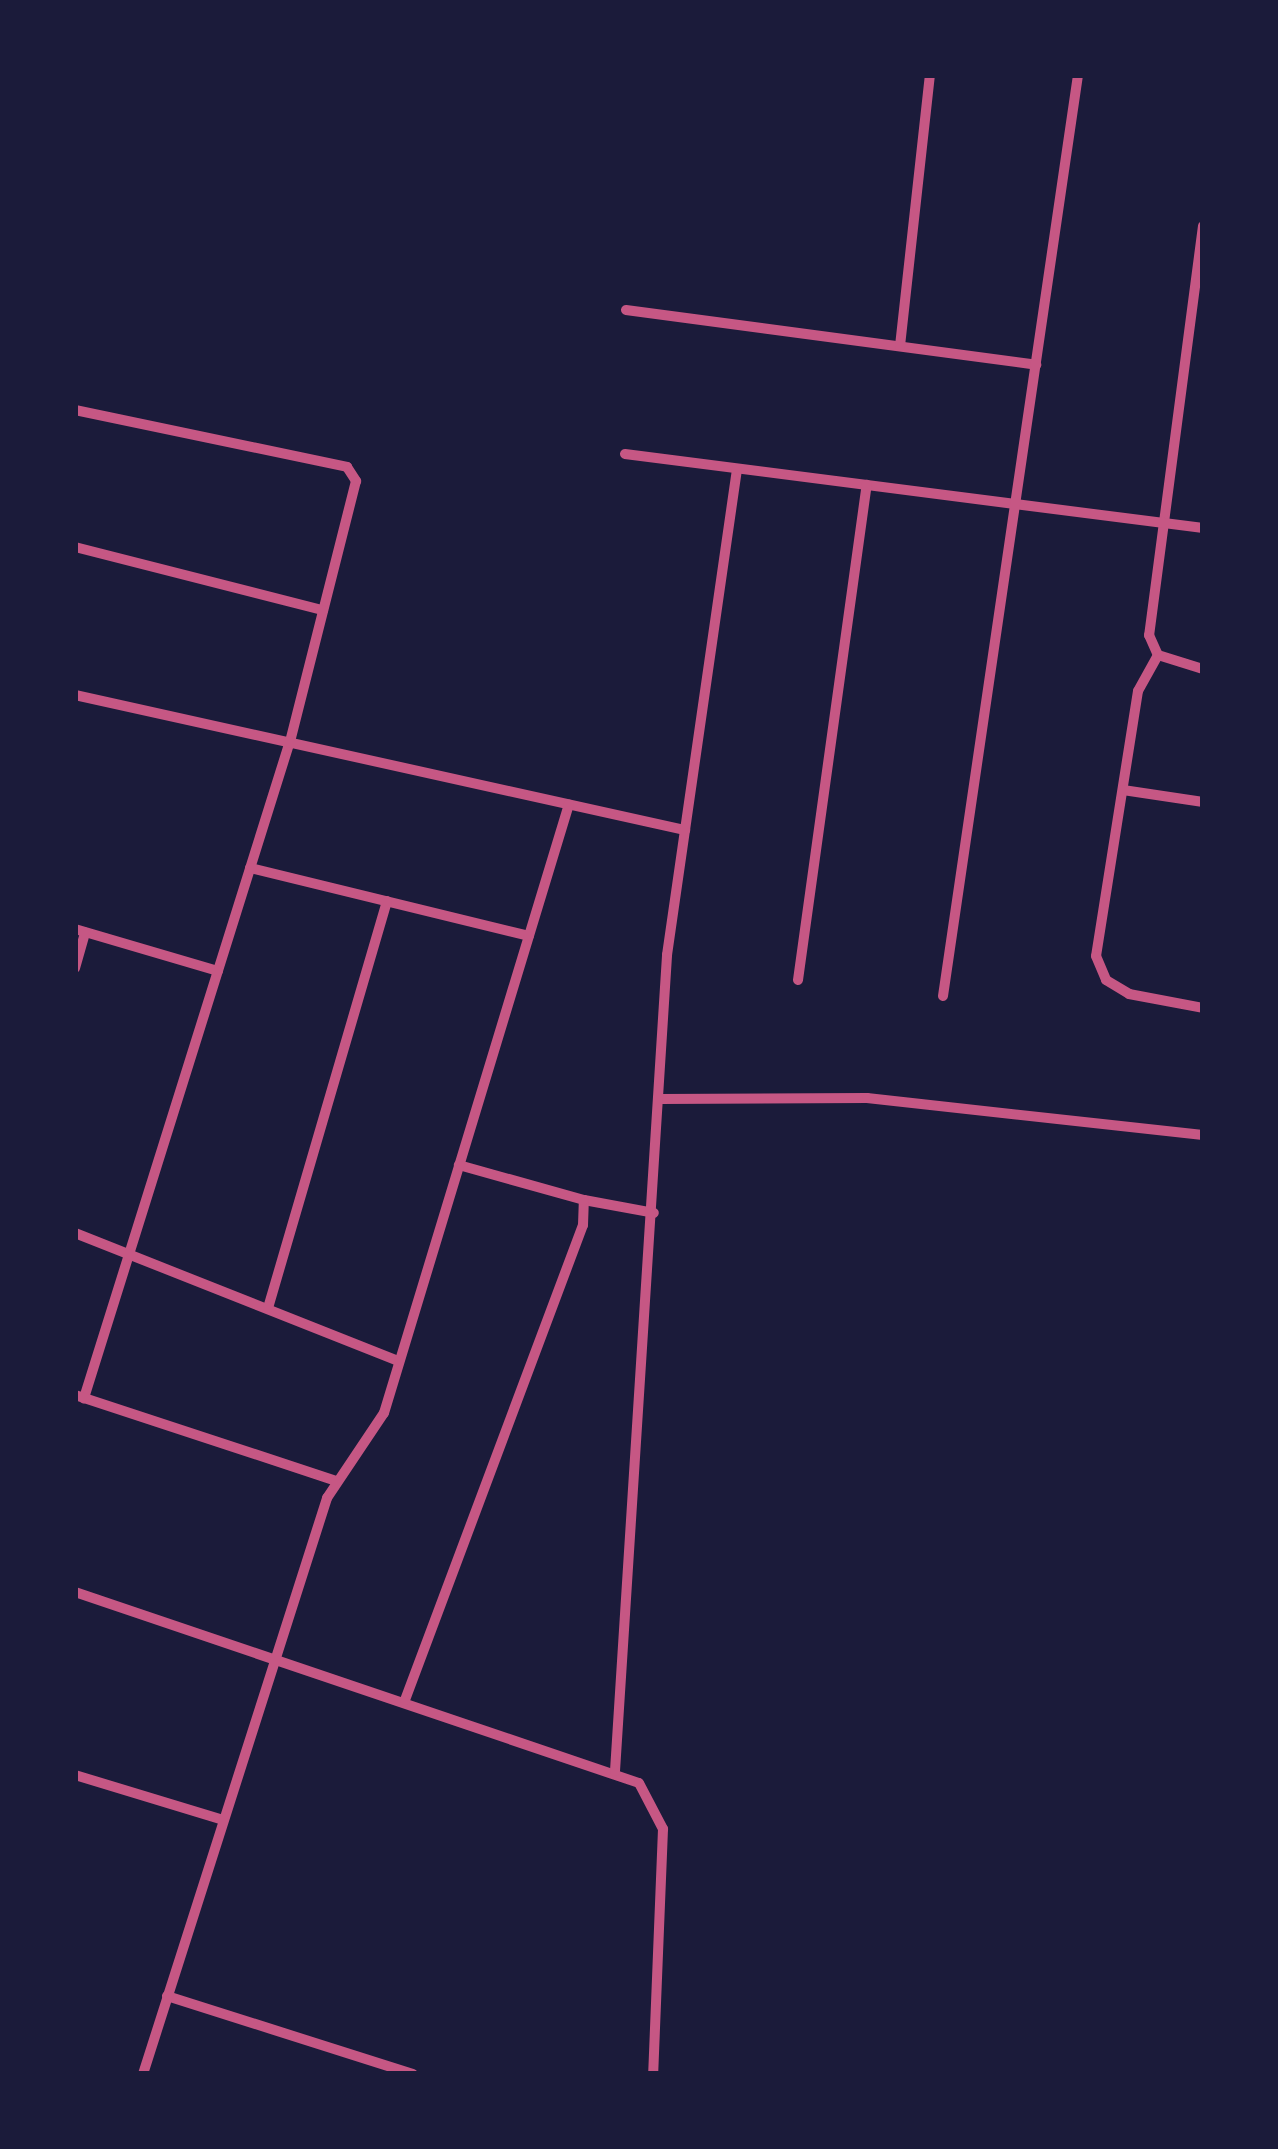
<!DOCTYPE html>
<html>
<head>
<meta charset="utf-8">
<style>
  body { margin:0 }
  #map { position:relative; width:1278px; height:2149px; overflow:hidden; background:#1b1b3a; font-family:Spectral,serif }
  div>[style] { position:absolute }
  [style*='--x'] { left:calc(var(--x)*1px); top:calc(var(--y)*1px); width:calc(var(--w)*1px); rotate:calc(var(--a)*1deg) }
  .minor>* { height:10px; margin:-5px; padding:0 5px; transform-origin:5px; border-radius:5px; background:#c65784 }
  span { translate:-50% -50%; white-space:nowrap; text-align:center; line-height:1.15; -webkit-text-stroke:10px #1b1b3a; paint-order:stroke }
  .frame { position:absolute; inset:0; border:78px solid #1b1b3a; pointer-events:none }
</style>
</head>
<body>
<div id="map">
  <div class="minor">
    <i style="--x:1203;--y:226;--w:413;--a:97.5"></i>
    <i style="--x:1149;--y:635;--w:22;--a:66"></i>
    <i style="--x:1158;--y:655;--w:47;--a:17.3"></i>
    <i style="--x:626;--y:310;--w:414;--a:7.6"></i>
    <i style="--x:900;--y:346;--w:273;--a:-83.7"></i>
    <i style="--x:75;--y:410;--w:278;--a:11.8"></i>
    <i style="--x:347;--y:467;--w:17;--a:57"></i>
    <i style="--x:356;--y:481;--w:268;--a:104.2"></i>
    <i style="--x:290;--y:741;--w:689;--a:107.41"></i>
    <i style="--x:625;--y:454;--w:583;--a:7.3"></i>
    <i style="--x:75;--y:547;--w:256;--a:14.3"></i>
    <i style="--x:1158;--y:655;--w:41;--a:119.1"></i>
    <i style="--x:1138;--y:691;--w:268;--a:99"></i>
    <i style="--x:1096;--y:956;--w:26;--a:67"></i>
    <i style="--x:1106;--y:980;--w:27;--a:31"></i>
    <i style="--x:1129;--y:994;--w:75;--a:10.7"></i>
    <i style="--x:75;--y:695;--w:625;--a:12.48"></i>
    <i style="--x:1123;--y:790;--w:81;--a:8.5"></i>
    <i style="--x:250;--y:868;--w:287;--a:13.7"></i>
    <i style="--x:75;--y:929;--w:149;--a:16.4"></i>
    <i style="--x:75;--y:968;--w:37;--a:-74"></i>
    <i style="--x:798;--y:980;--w:500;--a:-82.1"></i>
    <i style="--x:943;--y:996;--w:931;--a:-81.66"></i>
    <i style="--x:660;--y:1099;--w:207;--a:-0.3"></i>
    <i style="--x:867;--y:1098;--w:338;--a:6.3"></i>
    <i style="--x:584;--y:1200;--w:71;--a:10.5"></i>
    <i style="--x:75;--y:1233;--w:348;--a:21.6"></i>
    <i style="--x:268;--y:1308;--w:424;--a:-73.7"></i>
    <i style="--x:75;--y:1395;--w:275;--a:18.2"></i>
    <i style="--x:75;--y:1592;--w:595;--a:18.71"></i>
    <i style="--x:639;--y:1783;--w:52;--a:62.4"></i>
    <i style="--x:663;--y:1829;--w:245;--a:92.3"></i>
    <i style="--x:405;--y:1700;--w:507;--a:-69.46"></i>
    <i style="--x:583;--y:1225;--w:25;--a:-88"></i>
    <i style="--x:584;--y:1200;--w:130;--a:-164.4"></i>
    <i style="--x:615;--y:1771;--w:818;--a:-86.35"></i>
    <i style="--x:667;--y:955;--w:491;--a:-81.8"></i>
    <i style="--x:75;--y:1775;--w:155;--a:16.9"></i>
    <i style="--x:167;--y:1996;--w:258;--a:17.6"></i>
    <i style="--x:143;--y:2074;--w:605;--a:-72.28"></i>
    <i style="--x:327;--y:1498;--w:102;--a:-56.2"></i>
    <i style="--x:384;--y:1413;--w:636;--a:-73.1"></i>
  </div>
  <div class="frame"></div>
</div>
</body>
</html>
